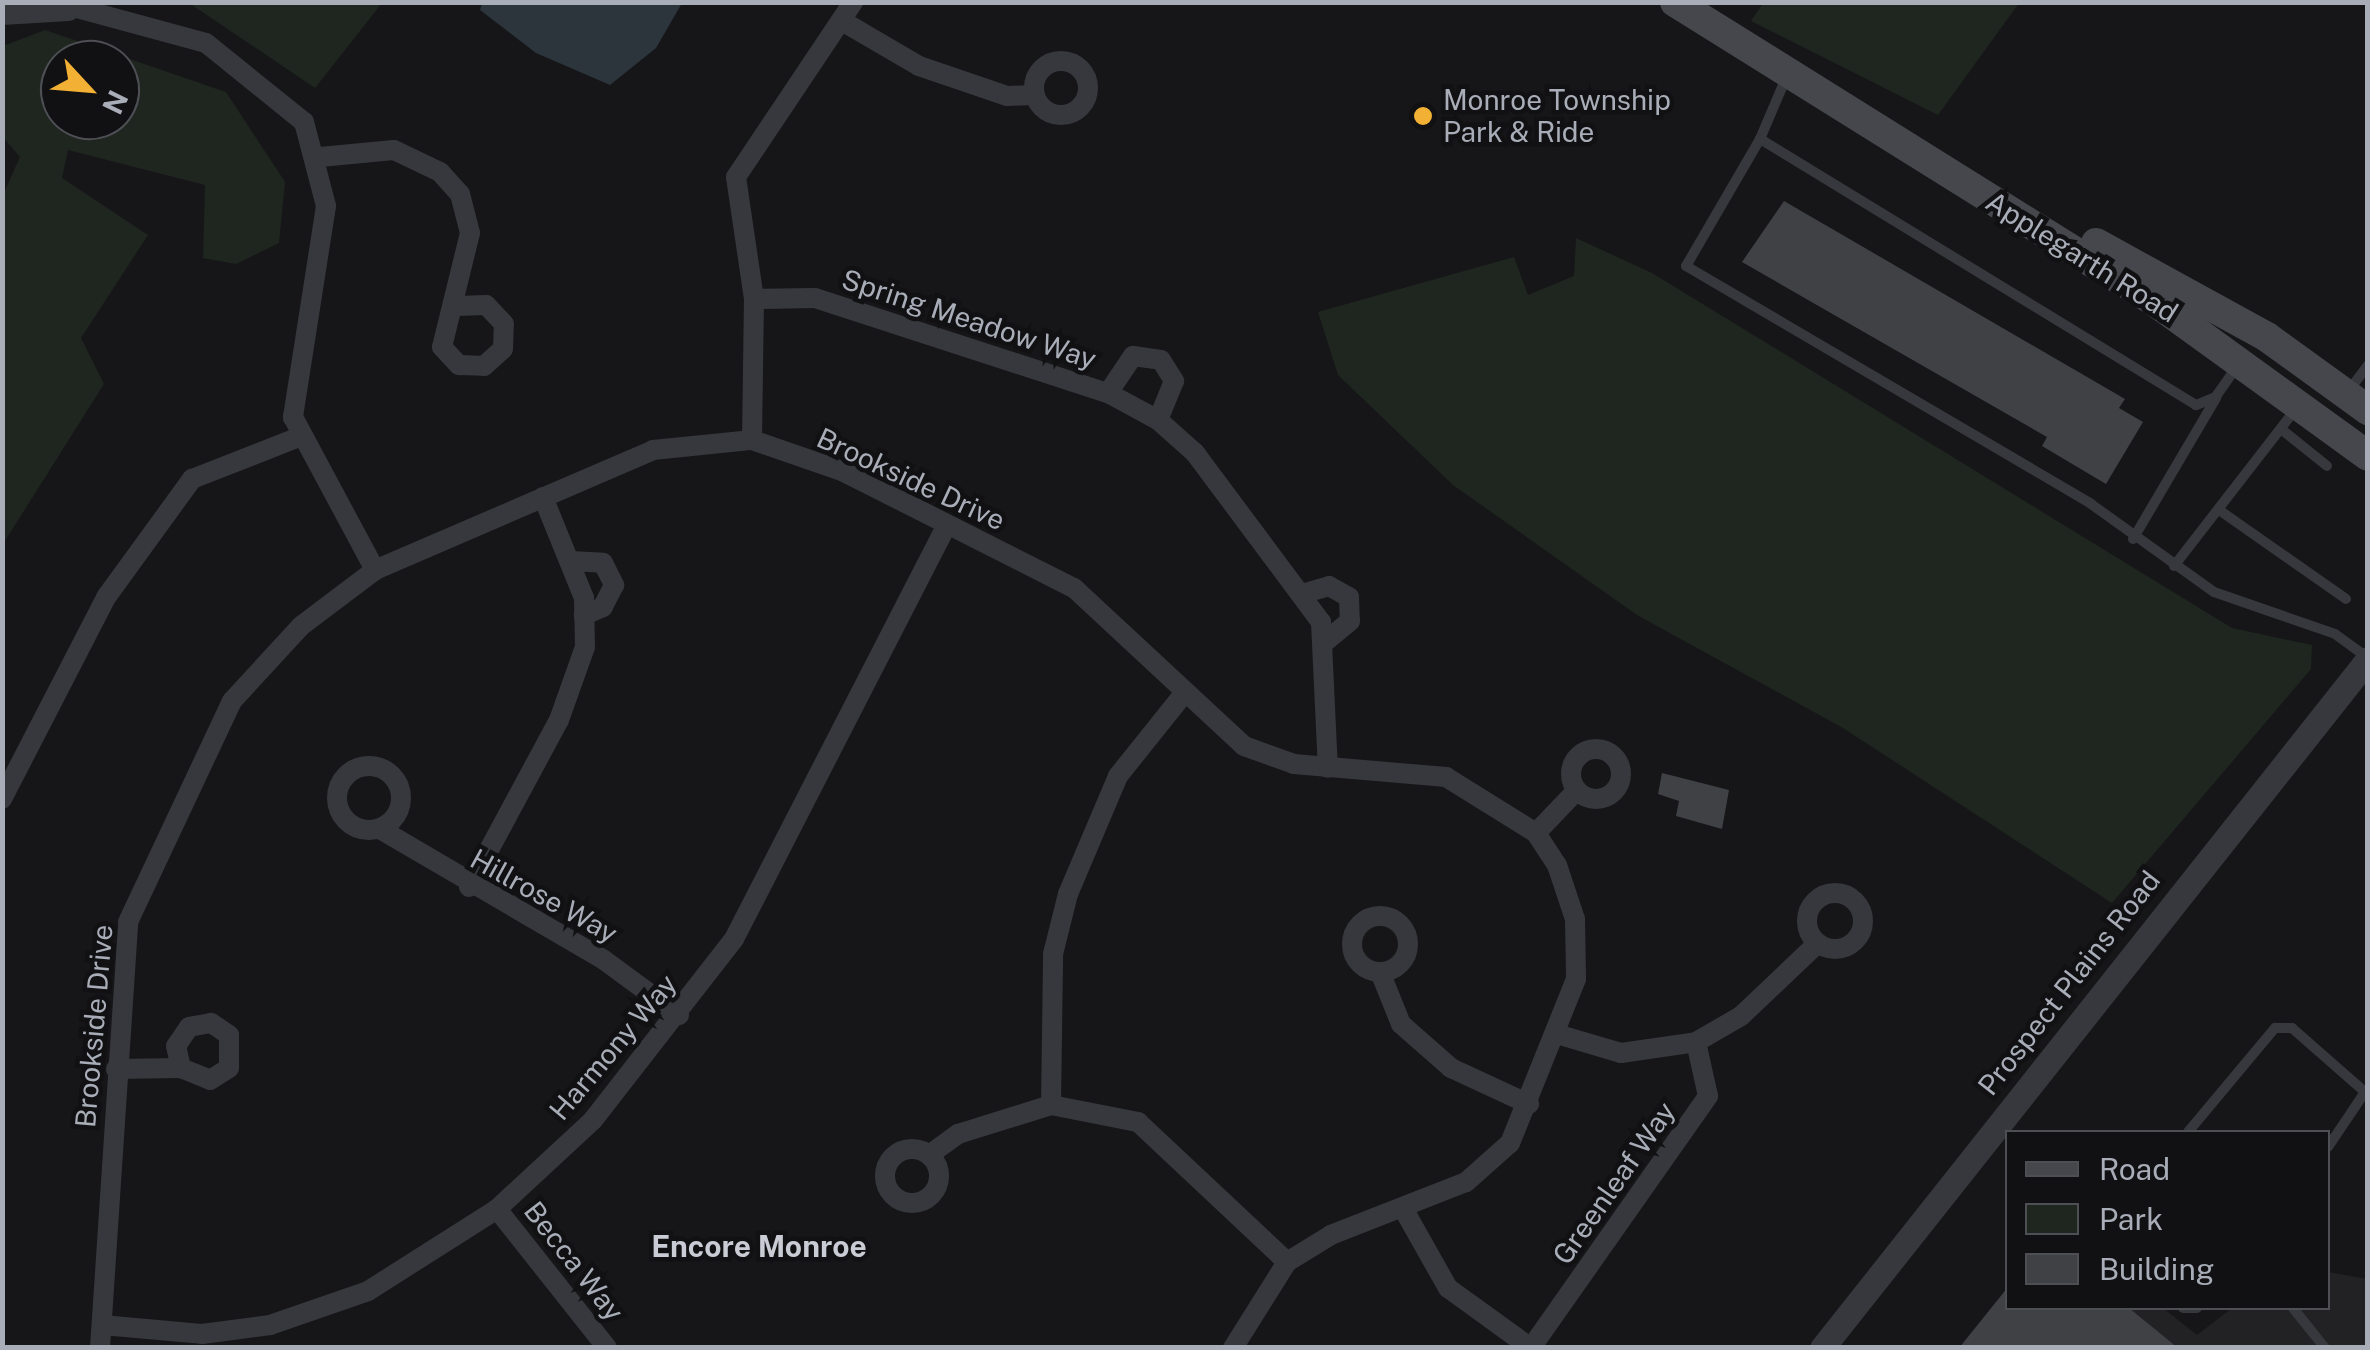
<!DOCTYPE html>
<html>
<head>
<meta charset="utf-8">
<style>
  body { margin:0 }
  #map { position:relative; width:2370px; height:1350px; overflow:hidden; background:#161618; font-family:"Public Sans",sans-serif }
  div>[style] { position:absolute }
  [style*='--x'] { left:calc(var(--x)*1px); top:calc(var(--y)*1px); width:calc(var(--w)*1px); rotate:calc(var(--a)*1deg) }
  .built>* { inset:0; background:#222225 }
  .green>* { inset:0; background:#1e261f }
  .water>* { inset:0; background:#2c353c }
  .building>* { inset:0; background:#404145 }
  .service>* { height:10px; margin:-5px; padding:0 5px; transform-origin:5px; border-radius:5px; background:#37383d }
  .minor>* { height:20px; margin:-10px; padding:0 10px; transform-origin:10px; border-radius:10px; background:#37383d }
  .minor>.ring { margin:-10px; padding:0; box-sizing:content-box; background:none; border:20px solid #37383d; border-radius:50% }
  .tertiary>* { height:25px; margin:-12.5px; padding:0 12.5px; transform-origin:12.5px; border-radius:12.5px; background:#37383d }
  .secondary>* { height:30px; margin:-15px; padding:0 15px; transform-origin:15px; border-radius:15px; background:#45474d }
  .dots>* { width:28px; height:28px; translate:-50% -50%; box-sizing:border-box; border:5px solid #111113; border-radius:50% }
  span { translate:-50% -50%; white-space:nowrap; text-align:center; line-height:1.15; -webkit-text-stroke:9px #111113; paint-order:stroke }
  .poi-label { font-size:28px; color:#a8adb8 }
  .left { translate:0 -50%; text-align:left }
  .street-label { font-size:28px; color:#a8adb8 }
  .neighbourhood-label { font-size:30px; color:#c9ccd4; font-weight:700 }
  .frame { position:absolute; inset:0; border:5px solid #a8adb8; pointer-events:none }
  .legend { position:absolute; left:2005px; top:1130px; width:325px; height:180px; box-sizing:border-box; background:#111113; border:2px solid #4d4f55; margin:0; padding:12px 18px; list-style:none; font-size:30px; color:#a8adb8 }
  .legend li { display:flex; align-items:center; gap:20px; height:50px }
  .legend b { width:50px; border:2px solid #4d4f55 }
  .north { position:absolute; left:40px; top:40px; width:100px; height:100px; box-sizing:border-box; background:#111113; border:2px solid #4d4f55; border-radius:50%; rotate:116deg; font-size:28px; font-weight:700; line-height:40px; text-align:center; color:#a8adb8 }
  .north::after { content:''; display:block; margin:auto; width:35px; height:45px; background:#f2b134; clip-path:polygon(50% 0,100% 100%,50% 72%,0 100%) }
</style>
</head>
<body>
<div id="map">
  <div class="built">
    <i style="clip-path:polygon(2328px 1272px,2367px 1279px,2367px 1347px,1975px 1348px,2008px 1308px,2163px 1308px,2197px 1335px,2232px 1308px,2328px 1308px)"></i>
  </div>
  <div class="green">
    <i style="clip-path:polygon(189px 3px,382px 2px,382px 3px,315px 88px)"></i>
    <i style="clip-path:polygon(1763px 3px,1763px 2px,2019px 3px,1938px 115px,1751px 21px)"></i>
    <i style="clip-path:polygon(evenodd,45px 30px,226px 92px,285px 182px,279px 243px,236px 264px,203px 258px,205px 185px,68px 150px,62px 178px,148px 235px,81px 338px,104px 384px,3px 544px,2px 197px,20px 157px,3px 137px,3px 46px,45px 30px,60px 60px,120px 60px,120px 120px,60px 120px,60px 60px)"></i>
    <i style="clip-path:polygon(1576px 238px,1652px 273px,2232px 628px,2312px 645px,2311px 669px,2112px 903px,1843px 728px,1637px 615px,1453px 485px,1338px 375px,1318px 312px,1514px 257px,1528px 295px,1574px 276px)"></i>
  </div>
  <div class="water">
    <i style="clip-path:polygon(482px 3px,682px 2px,682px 3px,656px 48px,610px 85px,536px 53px,480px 10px)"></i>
  </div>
  <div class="building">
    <i style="clip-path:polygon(1784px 201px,2125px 399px,2119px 408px,2143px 422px,2106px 484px,2042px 446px,2047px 437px,1742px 262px)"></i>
    <i style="clip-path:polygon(1662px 773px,1729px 790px,1722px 829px,1676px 816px,1679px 801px,1658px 794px)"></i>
    <i style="clip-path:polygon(2008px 1287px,2008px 1308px,2129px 1308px,2178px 1348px,1959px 1348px)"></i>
  </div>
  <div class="service">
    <i style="--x:1760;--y:139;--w:66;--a:-66.9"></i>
    <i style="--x:2238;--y:365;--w:39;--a:125"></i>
    <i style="--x:2216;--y:397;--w:22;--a:158"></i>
    <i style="--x:2196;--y:405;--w:511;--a:-148.61"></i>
    <i style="--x:1760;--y:139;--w:147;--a:120.2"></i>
    <i style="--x:1686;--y:266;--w:470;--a:30.4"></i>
    <i style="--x:2091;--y:504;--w:151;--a:35.6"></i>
    <i style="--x:2214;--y:592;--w:128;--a:19.1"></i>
    <i style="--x:2335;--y:634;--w:41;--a:36"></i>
    <i style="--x:2347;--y:393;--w:35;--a:-53"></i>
    <i style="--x:2281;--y:429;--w:59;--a:38.8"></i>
    <i style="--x:2219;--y:510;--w:155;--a:35"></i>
    <i style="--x:2133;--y:539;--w:164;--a:-59.5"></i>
    <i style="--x:2174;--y:566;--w:199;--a:-52.2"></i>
    <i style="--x:2188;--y:1132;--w:136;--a:-50.1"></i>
    <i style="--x:2275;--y:1028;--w:17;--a:0"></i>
    <i style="--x:2292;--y:1028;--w:97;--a:41.2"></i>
    <i style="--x:2365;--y:1092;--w:66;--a:123.9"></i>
    <i style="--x:2183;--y:1308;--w:14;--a:0"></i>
    <i style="--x:2293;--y:1308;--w:51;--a:51.3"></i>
  </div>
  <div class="minor">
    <i style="--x:55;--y:2;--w:156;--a:15.2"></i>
    <i style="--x:206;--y:43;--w:126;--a:38.9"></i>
    <i style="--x:304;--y:122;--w:87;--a:75.3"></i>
    <i style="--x:326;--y:206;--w:214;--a:98.9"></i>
    <i style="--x:293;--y:417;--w:174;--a:61.8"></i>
    <i style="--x:2;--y:15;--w:67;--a:-3.4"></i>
    <i style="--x:842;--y:21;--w:89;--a:30.3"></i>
    <i style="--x:919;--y:66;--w:93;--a:18.8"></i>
    <i style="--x:1007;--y:96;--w:27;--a:-2"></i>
    <i class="ring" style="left:1034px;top:61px;width:34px;height:34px"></i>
    <i style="--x:320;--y:157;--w:74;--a:-5.4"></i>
    <i style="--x:394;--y:150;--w:51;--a:25.6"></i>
    <i style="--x:440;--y:172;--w:30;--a:48"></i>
    <i style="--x:460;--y:194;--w:40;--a:75.6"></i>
    <i style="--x:470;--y:233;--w:117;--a:103.8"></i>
    <i style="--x:442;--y:347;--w:25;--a:47"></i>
    <i style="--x:459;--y:365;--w:25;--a:2"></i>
    <i style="--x:484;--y:366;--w:25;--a:-42"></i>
    <i style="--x:503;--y:349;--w:25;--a:-88"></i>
    <i style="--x:504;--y:324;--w:26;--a:-133"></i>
    <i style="--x:486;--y:305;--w:29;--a:178"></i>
    <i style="--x:754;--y:299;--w:61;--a:-0.9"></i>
    <i style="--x:815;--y:298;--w:308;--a:18"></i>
    <i style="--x:1108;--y:393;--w:57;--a:28.4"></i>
    <i style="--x:1158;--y:420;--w:50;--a:41.7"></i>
    <i style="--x:1195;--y:453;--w:211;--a:53.3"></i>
    <i style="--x:1321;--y:622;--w:146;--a:87.3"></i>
    <i style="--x:1108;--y:393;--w:45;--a:-56"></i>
    <i style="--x:1133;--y:356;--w:28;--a:8"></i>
    <i style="--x:1161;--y:360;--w:25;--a:58"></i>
    <i style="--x:1174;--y:381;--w:42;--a:112.3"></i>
    <i style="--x:752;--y:440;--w:141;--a:-89.2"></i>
    <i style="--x:754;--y:299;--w:123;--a:-98.4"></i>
    <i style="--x:736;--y:177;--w:211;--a:-56.2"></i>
    <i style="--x:570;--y:561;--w:33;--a:3"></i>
    <i style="--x:603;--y:563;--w:25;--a:63"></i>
    <i style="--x:614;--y:585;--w:25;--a:117"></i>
    <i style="--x:603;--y:607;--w:21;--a:157"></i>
    <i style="--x:1305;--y:593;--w:25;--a:-16"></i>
    <i style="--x:1329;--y:586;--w:23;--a:29"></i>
    <i style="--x:1349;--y:597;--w:24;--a:88"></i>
    <i style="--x:1350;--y:621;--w:31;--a:140"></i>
    <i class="ring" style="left:1571px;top:749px;width:30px;height:30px"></i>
    <i class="ring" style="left:337px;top:766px;width:44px;height:44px"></i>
    <i style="--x:2;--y:799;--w:229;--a:-62.7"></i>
    <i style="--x:107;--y:596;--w:145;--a:-54"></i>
    <i style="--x:192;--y:479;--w:115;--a:-21.4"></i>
    <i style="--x:380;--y:829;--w:259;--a:30.3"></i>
    <i style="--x:604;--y:960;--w:93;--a:36.3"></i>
    <i style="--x:1536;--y:833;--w:59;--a:-46.4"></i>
    <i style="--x:469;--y:887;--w:190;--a:-61.7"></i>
    <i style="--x:559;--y:720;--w:77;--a:-70.4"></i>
    <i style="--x:585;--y:647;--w:49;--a:-91.2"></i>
    <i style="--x:584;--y:598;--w:109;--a:-112.1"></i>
    <i class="ring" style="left:1807px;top:893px;width:36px;height:36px"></i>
    <i class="ring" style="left:1352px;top:916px;width:36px;height:36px"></i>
    <i style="--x:1380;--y:972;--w:56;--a:68"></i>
    <i style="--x:1401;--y:1024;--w:67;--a:41.3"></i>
    <i style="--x:1451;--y:1068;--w:86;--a:24.8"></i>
    <i style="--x:1560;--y:1035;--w:64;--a:16.4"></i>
    <i style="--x:1621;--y:1053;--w:76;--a:-8.3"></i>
    <i style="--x:1696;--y:1042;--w:52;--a:-30"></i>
    <i style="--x:1741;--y:1016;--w:106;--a:-43.5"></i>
    <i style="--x:116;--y:1069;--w:65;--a:-0.9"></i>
    <i style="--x:181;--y:1068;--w:31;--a:22"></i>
    <i style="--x:210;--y:1080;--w:22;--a:-32"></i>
    <i style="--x:229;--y:1068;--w:33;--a:-90"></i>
    <i style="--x:229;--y:1035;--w:22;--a:-146"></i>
    <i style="--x:211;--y:1023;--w:22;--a:170"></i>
    <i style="--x:189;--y:1027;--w:23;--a:124"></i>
    <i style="--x:176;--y:1046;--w:23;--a:77"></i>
    <i style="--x:1051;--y:1105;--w:151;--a:-89.2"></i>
    <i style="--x:1053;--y:954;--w:62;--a:-76"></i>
    <i style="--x:1068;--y:894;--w:128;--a:-67"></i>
    <i style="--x:1118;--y:776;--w:104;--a:-51.3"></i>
    <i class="ring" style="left:885px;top:1149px;width:34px;height:34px"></i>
    <i style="--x:929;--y:1155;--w:36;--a:-36"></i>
    <i style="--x:958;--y:1134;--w:97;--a:-17.3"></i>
    <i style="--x:1051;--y:1105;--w:89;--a:11.1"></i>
    <i style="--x:1138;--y:1122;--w:204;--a:43.2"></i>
    <i style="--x:497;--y:1209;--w:177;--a:51.6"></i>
    <i style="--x:1404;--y:1210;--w:90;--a:60.6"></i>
    <i style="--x:1448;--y:1288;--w:102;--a:35.9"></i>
    <i style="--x:1531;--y:1348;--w:308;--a:-54.9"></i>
    <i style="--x:1708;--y:1096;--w:55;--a:-102.5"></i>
    <i style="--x:102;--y:1325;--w:100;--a:5.1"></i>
    <i style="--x:202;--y:1334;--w:69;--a:-7.5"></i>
    <i style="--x:270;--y:1325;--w:104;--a:-19.1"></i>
    <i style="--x:368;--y:1291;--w:153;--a:-32.4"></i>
    <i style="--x:497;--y:1209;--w:131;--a:-42.8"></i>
    <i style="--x:593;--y:1120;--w:229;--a:-52.1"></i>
    <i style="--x:734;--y:939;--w:466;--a:-62.8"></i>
    <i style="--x:100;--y:1348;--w:427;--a:-86.2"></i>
    <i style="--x:128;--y:922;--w:244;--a:-64.8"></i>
    <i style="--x:232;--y:701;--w:102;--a:-47.4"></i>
    <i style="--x:301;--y:626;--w:93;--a:-37.1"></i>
    <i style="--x:375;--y:570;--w:303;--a:-23.3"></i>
    <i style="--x:653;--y:450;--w:100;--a:-5.8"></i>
    <i style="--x:752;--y:440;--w:95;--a:19"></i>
    <i style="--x:842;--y:471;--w:260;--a:26.8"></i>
    <i style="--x:1074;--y:588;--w:232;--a:42.9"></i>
    <i style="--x:1244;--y:746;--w:53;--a:19.8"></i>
    <i style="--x:1294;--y:764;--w:153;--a:4.9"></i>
    <i style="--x:1446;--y:777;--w:106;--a:31.9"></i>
    <i style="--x:1536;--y:833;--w:38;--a:57"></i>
    <i style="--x:1557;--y:865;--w:57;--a:71.6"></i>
    <i style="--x:1575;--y:919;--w:60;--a:89"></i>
    <i style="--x:1576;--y:979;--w:177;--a:111.9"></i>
    <i style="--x:1510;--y:1143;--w:59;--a:138.4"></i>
    <i style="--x:1466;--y:1182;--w:145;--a:158.6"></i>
    <i style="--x:1331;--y:1235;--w:52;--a:148.5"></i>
    <i style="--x:1287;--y:1262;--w:102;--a:122.1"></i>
  </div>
  <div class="tertiary">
    <i style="--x:1822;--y:1348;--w:879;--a:-51.6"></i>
  </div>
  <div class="secondary">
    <i style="--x:1675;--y:2;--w:565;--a:31.97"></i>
    <i style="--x:2154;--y:301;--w:264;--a:35.9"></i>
    <i style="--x:2096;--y:243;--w:195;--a:28.8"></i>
    <i style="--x:2267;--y:337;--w:125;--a:35.9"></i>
  </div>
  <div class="dots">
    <i style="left:1423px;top:116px;background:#f2b134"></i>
  </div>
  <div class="poi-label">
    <span class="left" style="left:1443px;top:116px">Monroe Township<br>Park &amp; Ride</span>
  </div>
  <div class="street-label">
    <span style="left:2082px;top:257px;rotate:32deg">Applegarth Road</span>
    <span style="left:969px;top:319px;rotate:18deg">Spring Meadow Way</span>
    <span style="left:911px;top:479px;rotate:25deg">Brookside Drive</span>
    <span style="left:544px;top:896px;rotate:29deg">Hillrose Way</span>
    <span style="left:2069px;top:983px;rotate:-52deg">Prospect Plains Road</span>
    <span style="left:94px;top:1026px;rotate:-85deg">Brookside Drive</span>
    <span style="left:613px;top:1047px;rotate:-50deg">Harmony Way</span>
    <span style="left:1614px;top:1183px;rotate:-55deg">Greenleaf Way</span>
    <span style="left:574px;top:1261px;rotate:52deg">Becca Way</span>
  </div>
  <div class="neighbourhood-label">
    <span style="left:759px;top:1246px">Encore Monroe</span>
  </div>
  <div class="frame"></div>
  <ul class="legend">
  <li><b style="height:12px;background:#45474d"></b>Road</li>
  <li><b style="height:28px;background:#1e261f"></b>Park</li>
  <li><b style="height:28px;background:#404145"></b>Building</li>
  </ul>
  <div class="north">N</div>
</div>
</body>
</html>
